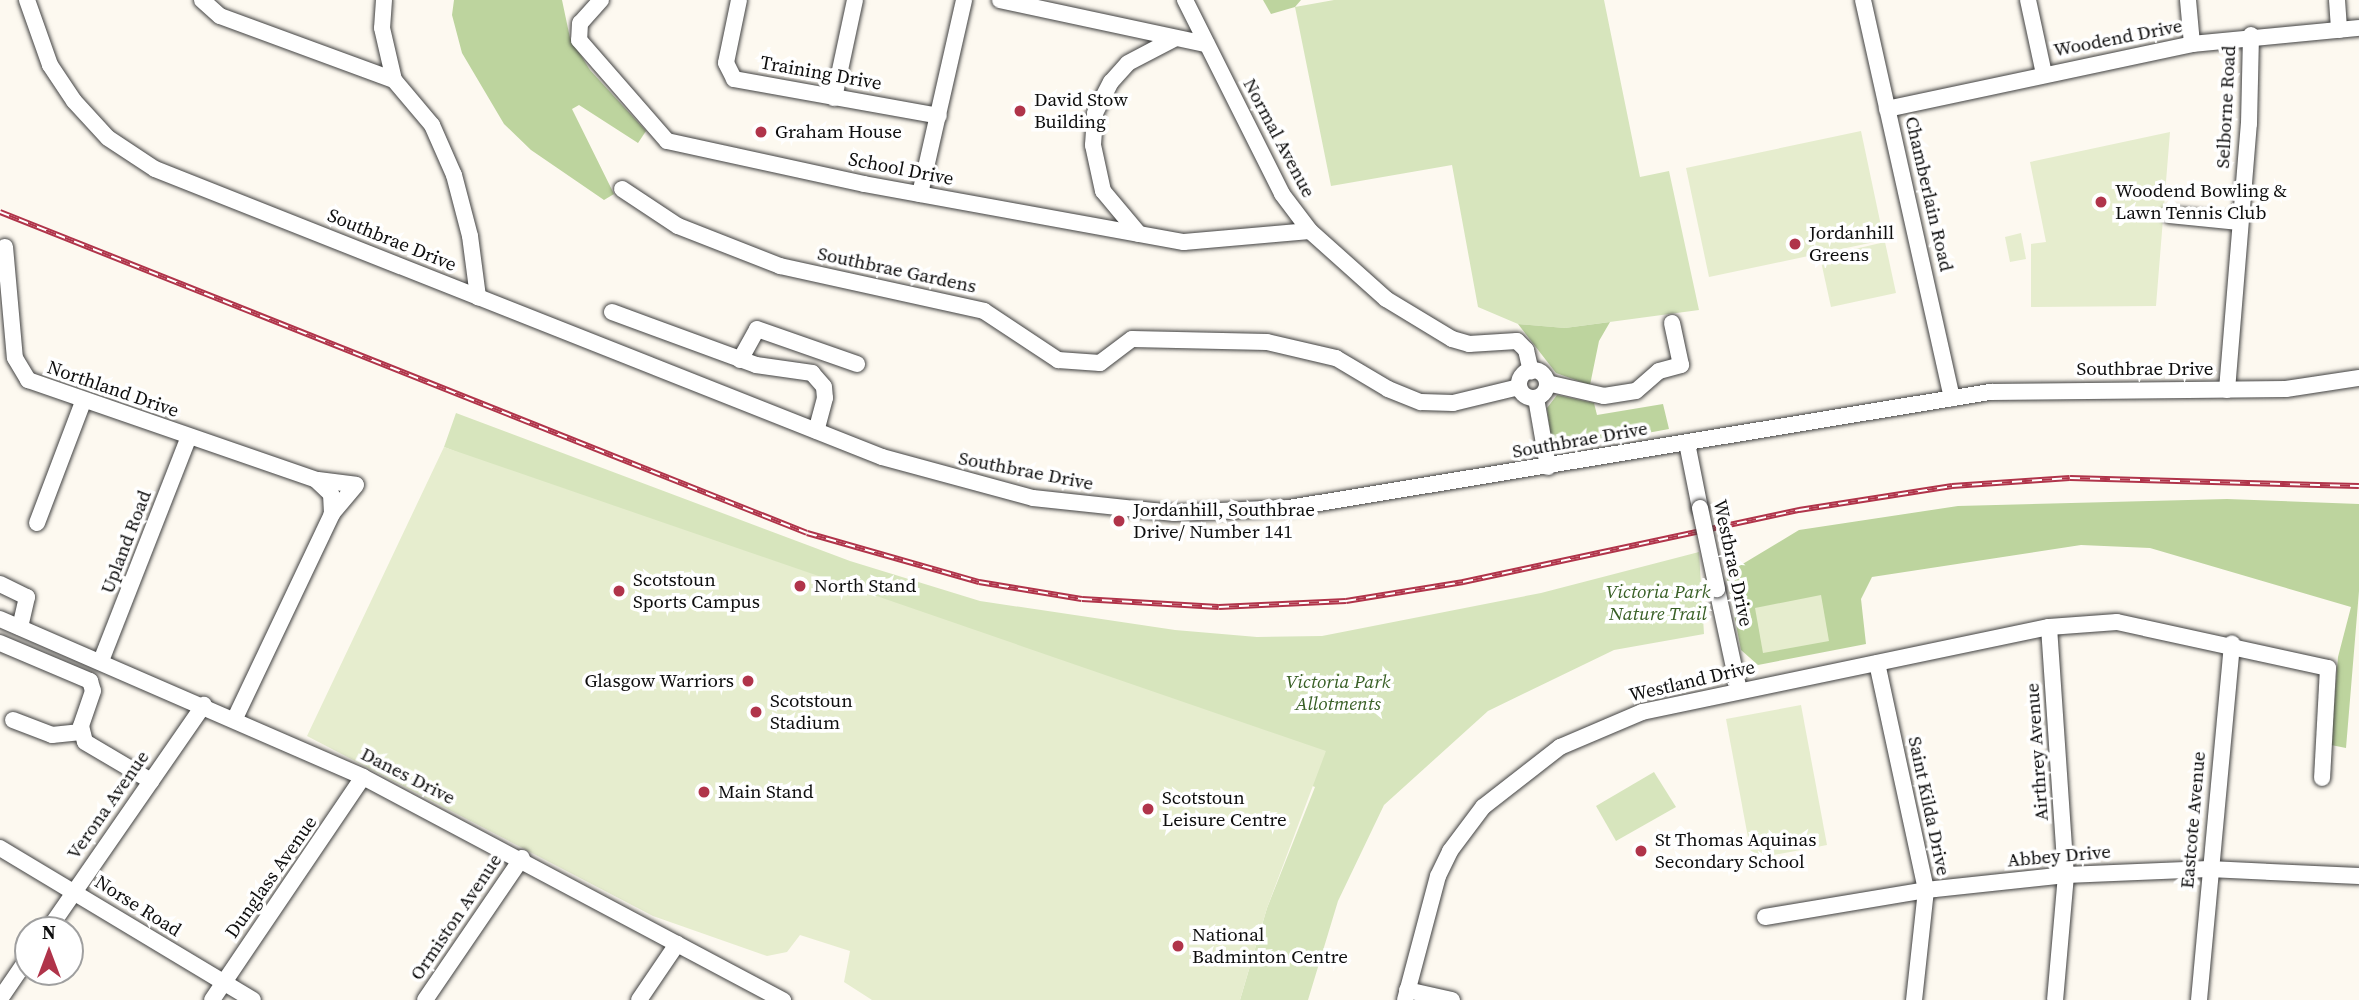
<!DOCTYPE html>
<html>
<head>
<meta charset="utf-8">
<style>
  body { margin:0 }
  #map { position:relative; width:2359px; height:1000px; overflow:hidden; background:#fdf9f0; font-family:"Source Serif 4",serif }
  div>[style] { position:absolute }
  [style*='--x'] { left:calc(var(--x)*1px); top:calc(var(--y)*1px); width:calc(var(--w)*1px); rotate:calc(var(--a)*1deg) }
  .green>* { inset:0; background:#d7e5bd }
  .forest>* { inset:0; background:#bdd49e }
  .pitch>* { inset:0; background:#e6edce }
  .roads { filter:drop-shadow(0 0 2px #414141) drop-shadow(0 0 2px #414141) }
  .minor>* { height:16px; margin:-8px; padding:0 8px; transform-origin:8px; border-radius:8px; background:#fff }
  .minor>.ring { margin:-8px; padding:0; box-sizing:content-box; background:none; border:16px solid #fff; border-radius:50% }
  .rail>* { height:6px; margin-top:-3px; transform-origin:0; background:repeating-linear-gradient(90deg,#fff 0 10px,#b0344a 0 20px); box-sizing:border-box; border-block:2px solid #b0344a }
  .bridges { filter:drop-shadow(0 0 2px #414141) drop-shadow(0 0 2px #414141) }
  .minor-bridge>* { height:16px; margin:-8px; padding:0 8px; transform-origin:8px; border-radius:8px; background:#fff }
  .dots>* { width:19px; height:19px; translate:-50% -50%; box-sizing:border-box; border:4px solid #fff; border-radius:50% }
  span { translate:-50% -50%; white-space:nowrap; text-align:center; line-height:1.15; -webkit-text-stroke:7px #fff; paint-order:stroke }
  .street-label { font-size:19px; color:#0e0e0e }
  .poi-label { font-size:19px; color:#0e0e0e }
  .left { translate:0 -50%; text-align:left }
  .right { translate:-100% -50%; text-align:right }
  .park-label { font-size:19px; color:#385f25; font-style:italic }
  .north { position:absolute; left:14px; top:916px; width:70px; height:70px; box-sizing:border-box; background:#fff; border:2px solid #9f9f9f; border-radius:50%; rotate:0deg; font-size:19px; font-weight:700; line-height:28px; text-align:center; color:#0e0e0e }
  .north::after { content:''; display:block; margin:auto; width:24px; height:32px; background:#b0344a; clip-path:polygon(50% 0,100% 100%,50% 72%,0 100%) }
</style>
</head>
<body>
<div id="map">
  <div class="green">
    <i style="clip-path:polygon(1334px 0,1604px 0,1640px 177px,1669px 171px,1699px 310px,1565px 328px,1518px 324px,1478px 307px,1452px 165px,1331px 186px,1295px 7px)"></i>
    <i style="clip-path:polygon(456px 413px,850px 561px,980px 601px,1175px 630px,1257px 637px,1322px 636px,1541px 593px,1699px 552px,1704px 634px,1614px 650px,1488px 711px,1384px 805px,1338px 901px,1308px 1000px,1240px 1000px,1267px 908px,1315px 787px,444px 447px)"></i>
    <i style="clip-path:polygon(1654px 772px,1676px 807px,1616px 841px,1596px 806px)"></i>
  </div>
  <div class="forest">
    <i style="clip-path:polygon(454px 0,562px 0,570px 38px,590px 70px,646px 131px,638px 143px,579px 105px,572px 109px,614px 194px,604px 200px,531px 150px,504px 124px,462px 53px,452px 15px)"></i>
    <i style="clip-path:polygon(1263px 0,1301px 0,1295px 7px,1271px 14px)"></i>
    <i style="clip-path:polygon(1610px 322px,1599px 341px,1590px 385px,1556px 373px,1518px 324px,1565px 328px)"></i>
    <i style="clip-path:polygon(1557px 395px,1594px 403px,1597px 415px,1663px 404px,1669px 429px,1560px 449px,1552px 445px,1547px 408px)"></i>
    <i style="clip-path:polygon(2227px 499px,2359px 504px,2359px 591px,2346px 748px,2331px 745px,2338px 657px,2351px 607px,2150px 548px,2081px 545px,1872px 577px,1861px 599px,1866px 644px,1758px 665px,1741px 650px,1726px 574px,1799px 530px,1958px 506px)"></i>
  </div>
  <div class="pitch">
    <i style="clip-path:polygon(1861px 131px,1884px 240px,1709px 277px,1686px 168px)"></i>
    <i style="clip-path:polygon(2170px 132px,2156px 306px,2031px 307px,2031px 244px,2046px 242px,2030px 162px)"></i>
    <i style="clip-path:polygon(2021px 233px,2026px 259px,2010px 262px,2005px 237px)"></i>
    <i style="clip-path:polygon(1885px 242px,1896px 293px,1831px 307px,1820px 257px)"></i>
    <i style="clip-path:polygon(444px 447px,1326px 751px,1267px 908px,1240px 1000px,872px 1000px,844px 982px,850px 951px,800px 935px,787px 952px,767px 956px,653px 916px,307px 736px)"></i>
    <i style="clip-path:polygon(1821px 595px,1829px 641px,1763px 653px,1755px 608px)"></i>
    <i style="clip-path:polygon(1801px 705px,1827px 845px,1752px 859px,1726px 719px)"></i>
  </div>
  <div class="roads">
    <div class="minor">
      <i style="--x:27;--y:0;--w:69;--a:70.5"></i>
      <i style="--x:50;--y:65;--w:43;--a:56.3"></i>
      <i style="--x:74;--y:101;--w:50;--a:47.4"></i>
      <i style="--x:108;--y:138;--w:56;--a:33.4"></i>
      <i style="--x:155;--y:169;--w:782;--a:21.61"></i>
      <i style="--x:882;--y:457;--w:156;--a:15.2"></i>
      <i style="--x:1033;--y:498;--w:142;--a:6.1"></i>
      <i style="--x:1174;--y:513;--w:115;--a:-2.5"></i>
      <i style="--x:1289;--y:508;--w:711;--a:-9.4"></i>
      <i style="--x:1990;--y:392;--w:296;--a:-0.6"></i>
      <i style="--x:2286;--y:389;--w:74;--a:-8.6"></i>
      <i style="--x:202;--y:0;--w:24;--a:42"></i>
      <i style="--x:220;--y:16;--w:185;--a:20.2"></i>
      <i style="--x:384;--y:0;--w:28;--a:94"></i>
      <i style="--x:382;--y:28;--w:53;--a:77"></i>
      <i style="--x:394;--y:80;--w:59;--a:49.8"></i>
      <i style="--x:432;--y:125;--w:55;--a:66.3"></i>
      <i style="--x:454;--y:175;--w:63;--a:75.3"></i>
      <i style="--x:470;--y:236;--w:62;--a:82.5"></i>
      <i style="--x:601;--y:0;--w:31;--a:132"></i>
      <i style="--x:580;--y:23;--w:17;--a:93"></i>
      <i style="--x:579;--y:40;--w:134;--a:48.9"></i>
      <i style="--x:667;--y:141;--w:202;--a:12.3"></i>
      <i style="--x:864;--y:184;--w:325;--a:10.3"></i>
      <i style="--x:1184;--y:242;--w:126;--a:-5"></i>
      <i style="--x:739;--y:0;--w:64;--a:101.7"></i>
      <i style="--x:726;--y:63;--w:18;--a:63"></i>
      <i style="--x:734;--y:79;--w:208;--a:10.2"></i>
      <i style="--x:1000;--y:0;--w:211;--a:12.1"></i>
      <i style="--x:1185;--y:0;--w:217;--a:63.4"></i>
      <i style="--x:1282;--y:194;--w:46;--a:52.9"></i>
      <i style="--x:1310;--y:231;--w:102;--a:41.8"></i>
      <i style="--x:1386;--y:299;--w:77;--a:31.2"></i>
      <i style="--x:1452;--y:339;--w:18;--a:16"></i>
      <i style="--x:1469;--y:344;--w:48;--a:-3.6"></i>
      <i style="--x:1517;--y:341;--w:13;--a:45"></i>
      <i style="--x:1526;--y:350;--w:22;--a:77"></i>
      <i style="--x:1863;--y:0;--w:408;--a:77.4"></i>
      <i style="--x:2028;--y:0;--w:76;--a:77.8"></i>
      <i style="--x:2188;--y:0;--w:44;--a:84.8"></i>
      <i style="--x:2337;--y:0;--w:30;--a:86"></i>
      <i style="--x:834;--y:98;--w:100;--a:-77.9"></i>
      <i style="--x:1887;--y:109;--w:312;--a:-12"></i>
      <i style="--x:2192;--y:44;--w:168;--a:-5.5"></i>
      <i style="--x:622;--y:189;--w:67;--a:33.5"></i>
      <i style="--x:678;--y:226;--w:110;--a:21.4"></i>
      <i style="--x:780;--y:266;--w:209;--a:12.4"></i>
      <i style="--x:984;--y:311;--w:89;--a:33.5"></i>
      <i style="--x:1058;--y:360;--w:42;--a:4.1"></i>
      <i style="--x:1100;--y:363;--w:40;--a:-37"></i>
      <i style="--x:1132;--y:339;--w:135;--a:1.3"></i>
      <i style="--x:1267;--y:342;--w:71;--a:13.1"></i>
      <i style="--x:1336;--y:358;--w:61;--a:30.8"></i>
      <i style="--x:1388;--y:389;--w:35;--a:22"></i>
      <i style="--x:1421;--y:402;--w:32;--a:2"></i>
      <i style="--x:1453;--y:403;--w:68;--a:-13.6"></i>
      <i style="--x:920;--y:194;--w:199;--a:-77.2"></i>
      <i style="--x:2170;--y:215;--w:69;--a:5.8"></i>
      <i style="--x:1139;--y:234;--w:56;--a:-129.9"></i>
      <i style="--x:1103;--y:191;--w:47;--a:-102.3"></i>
      <i style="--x:1093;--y:145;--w:32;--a:-86"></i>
      <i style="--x:1095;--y:113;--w:35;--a:-63"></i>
      <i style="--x:1111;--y:82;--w:25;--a:-48"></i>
      <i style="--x:1128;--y:63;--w:52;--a:-27.6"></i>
      <i style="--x:5;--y:247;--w:111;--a:84.9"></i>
      <i style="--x:15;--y:358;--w:26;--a:59"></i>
      <i style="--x:28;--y:380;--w:305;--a:19.1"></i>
      <i style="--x:316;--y:480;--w:21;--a:43"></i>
      <i style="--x:331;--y:494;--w:20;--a:87"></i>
      <i style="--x:332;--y:514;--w:226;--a:115.4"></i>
      <i style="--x:612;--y:312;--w:153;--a:20.2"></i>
      <i style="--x:756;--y:365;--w:57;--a:8.1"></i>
      <i style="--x:812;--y:373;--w:18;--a:49"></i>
      <i style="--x:824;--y:387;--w:11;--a:85"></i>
      <i style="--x:825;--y:398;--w:34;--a:105"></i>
      <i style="--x:740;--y:360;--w:35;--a:-61"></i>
      <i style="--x:757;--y:329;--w:106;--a:19.3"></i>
      <i class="ring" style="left:1519px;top:370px;width:12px;height:12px"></i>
      <i style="--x:1547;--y:383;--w:58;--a:12.8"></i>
      <i style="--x:1604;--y:396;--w:32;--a:-9"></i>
      <i style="--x:1636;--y:391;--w:30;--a:-41"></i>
      <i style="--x:1659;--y:371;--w:23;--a:-15"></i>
      <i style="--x:1681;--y:365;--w:43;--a:-102.1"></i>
      <i style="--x:2227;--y:390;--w:267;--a:-85.3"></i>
      <i style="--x:2249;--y:124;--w:89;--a:-88.7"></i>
      <i style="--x:1536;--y:398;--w:70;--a:80.1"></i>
      <i style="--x:1687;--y:443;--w:66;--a:78.7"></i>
      <i style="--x:318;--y:480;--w:38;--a:7"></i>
      <i style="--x:356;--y:485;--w:38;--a:130"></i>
      <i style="--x:37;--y:523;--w:129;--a:-69.2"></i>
      <i style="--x:0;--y:584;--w:30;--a:26"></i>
      <i style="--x:27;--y:597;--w:31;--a:103"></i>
      <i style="--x:1717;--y:589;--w:104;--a:77.8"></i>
      <i style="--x:0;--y:619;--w:396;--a:23.5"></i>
      <i style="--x:363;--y:777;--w:476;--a:28"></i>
      <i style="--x:2049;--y:627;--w:249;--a:86.1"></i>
      <i style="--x:2066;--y:875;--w:125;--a:95"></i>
      <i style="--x:0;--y:643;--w:98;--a:22.9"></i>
      <i style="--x:90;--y:681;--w:10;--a:73"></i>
      <i style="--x:93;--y:691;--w:37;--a:109"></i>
      <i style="--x:81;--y:726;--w:16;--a:76"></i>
      <i style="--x:85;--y:742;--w:77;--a:30.6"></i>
      <i style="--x:101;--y:661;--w:241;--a:-68.6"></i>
      <i style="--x:1877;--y:663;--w:232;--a:77.8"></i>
      <i style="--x:1926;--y:890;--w:111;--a:96.2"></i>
      <i style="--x:13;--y:720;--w:42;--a:21"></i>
      <i style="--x:52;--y:735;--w:29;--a:-6"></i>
      <i style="--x:0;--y:848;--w:295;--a:31"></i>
      <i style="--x:1765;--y:917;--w:163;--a:-9.5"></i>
      <i style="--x:1926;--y:890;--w:141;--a:-6.1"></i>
      <i style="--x:2066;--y:875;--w:143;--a:-2.4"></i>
      <i style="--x:2209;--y:869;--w:150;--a:2.7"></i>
      <i style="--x:48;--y:930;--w:274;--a:-55.3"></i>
      <i style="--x:1407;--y:990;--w:46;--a:12.5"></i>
      <i style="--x:0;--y:999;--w:50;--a:-55.7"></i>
      <i style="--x:212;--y:1000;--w:269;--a:-55.9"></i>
      <i style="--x:425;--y:1000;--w:172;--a:-55.7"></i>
      <i style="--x:639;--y:1000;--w:68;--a:-55.8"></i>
      <i style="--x:1405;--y:1000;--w:128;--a:-75.1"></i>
      <i style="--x:1438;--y:876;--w:28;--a:-64"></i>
      <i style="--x:1450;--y:851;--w:55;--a:-53.1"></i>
      <i style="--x:1483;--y:807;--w:98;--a:-37.9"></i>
      <i style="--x:1560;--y:747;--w:89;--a:-23.1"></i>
      <i style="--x:1642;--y:712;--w:416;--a:-11.8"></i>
      <i style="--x:2049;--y:627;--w:68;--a:-4.2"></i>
      <i style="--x:2117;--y:622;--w:216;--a:12.3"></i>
      <i style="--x:2328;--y:668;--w:110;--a:93.1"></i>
      <i style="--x:2199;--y:1000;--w:358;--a:-84.7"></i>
    </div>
  </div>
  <div class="rail">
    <i style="--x:0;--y:212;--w:868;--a:21.69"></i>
    <i style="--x:807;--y:533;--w:179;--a:15.9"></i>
    <i style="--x:979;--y:582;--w:104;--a:9.4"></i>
    <i style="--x:1082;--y:599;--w:137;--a:3.3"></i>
    <i style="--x:1219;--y:607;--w:127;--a:-2.7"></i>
    <i style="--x:1346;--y:601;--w:119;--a:-9.2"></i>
    <i style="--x:1463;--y:582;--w:344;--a:-12.1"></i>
    <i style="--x:1799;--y:510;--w:155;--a:-8.9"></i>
    <i style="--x:1952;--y:486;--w:118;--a:-3.9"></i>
    <i style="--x:2070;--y:478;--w:289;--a:1.6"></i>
  </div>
  <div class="bridges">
    <div class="minor-bridge">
      <i style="--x:1700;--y:508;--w:83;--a:78.1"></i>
    </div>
  </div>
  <div class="dots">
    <i style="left:1020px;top:111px;background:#b0344a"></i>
    <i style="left:761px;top:132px;background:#b0344a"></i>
    <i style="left:2101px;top:202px;background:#b0344a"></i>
    <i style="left:1795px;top:244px;background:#b0344a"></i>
    <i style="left:1119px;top:521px;background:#b0344a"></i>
    <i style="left:800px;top:586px;background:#b0344a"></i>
    <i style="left:619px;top:591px;background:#b0344a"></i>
    <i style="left:748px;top:681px;background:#b0344a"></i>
    <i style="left:756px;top:712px;background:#b0344a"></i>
    <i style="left:704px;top:792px;background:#b0344a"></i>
    <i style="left:1148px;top:809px;background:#b0344a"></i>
    <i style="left:1641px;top:851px;background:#b0344a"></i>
    <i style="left:1178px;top:946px;background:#b0344a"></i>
  </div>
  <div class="street-label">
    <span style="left:2118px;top:38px;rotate:-11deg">Woodend Drive</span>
    <span style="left:821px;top:73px;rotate:10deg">Training Drive</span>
    <span style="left:2226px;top:107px;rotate:-87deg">Selborne Road</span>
    <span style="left:1279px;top:138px;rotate:62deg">Normal Avenue</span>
    <span style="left:901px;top:169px;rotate:11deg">School Drive</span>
    <span style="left:1929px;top:194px;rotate:77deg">Chamberlain Road</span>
    <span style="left:392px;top:240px;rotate:22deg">Southbrae Drive</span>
    <span style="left:897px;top:270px;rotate:12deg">Southbrae Gardens</span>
    <span style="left:2145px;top:369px">Southbrae Drive</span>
    <span style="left:113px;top:389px;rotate:19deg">Northland Drive</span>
    <span style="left:1580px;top:440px;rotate:-10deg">Southbrae Drive</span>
    <span style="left:1026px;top:471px;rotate:11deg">Southbrae Drive</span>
    <span style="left:126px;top:542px;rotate:-69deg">Upland Road</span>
    <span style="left:1733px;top:563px;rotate:78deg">Westbrae Drive</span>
    <span style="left:1692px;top:681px;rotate:-13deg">Westland Drive</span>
    <span style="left:2037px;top:752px;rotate:-94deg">Airthrey Avenue</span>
    <span style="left:408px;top:776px;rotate:27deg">Danes Drive</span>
    <span style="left:108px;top:805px;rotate:-55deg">Verona Avenue</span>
    <span style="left:1929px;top:806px;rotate:78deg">Saint Kilda Drive</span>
    <span style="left:2193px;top:820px;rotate:-85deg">Eastcote Avenue</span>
    <span style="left:2059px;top:856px;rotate:-5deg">Abbey Drive</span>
    <span style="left:271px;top:877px;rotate:-55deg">Dunglass Avenue</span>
    <span style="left:138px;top:906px;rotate:32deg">Norse Road</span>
    <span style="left:456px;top:917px;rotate:-56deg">Ormiston Avenue</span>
  </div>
  <div class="poi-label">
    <span class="left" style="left:1034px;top:111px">David Stow<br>Building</span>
    <span class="left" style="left:775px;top:132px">Graham House</span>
    <span class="left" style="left:2115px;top:202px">Woodend Bowling &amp;<br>Lawn Tennis Club</span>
    <span class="left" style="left:1809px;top:244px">Jordanhill<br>Greens</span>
    <span class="left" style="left:1133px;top:521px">Jordanhill, Southbrae<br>Drive/ Number 141</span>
    <span class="left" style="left:633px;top:591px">Scotstoun<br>Sports Campus</span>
    <span class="left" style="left:814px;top:586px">North Stand</span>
    <span class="right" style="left:734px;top:681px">Glasgow Warriors</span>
    <span class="left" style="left:770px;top:712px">Scotstoun<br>Stadium</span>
    <span class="left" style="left:718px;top:792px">Main Stand</span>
    <span class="left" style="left:1162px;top:809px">Scotstoun<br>Leisure Centre</span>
    <span class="left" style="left:1655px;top:851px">St Thomas Aquinas<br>Secondary School</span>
    <span class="left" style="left:1192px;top:946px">National<br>Badminton Centre</span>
  </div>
  <div class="park-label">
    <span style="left:1658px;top:603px">Victoria Park<br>Nature Trail</span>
    <span style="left:1338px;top:693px">Victoria Park<br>Allotments</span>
  </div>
  <div class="north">N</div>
</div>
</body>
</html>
